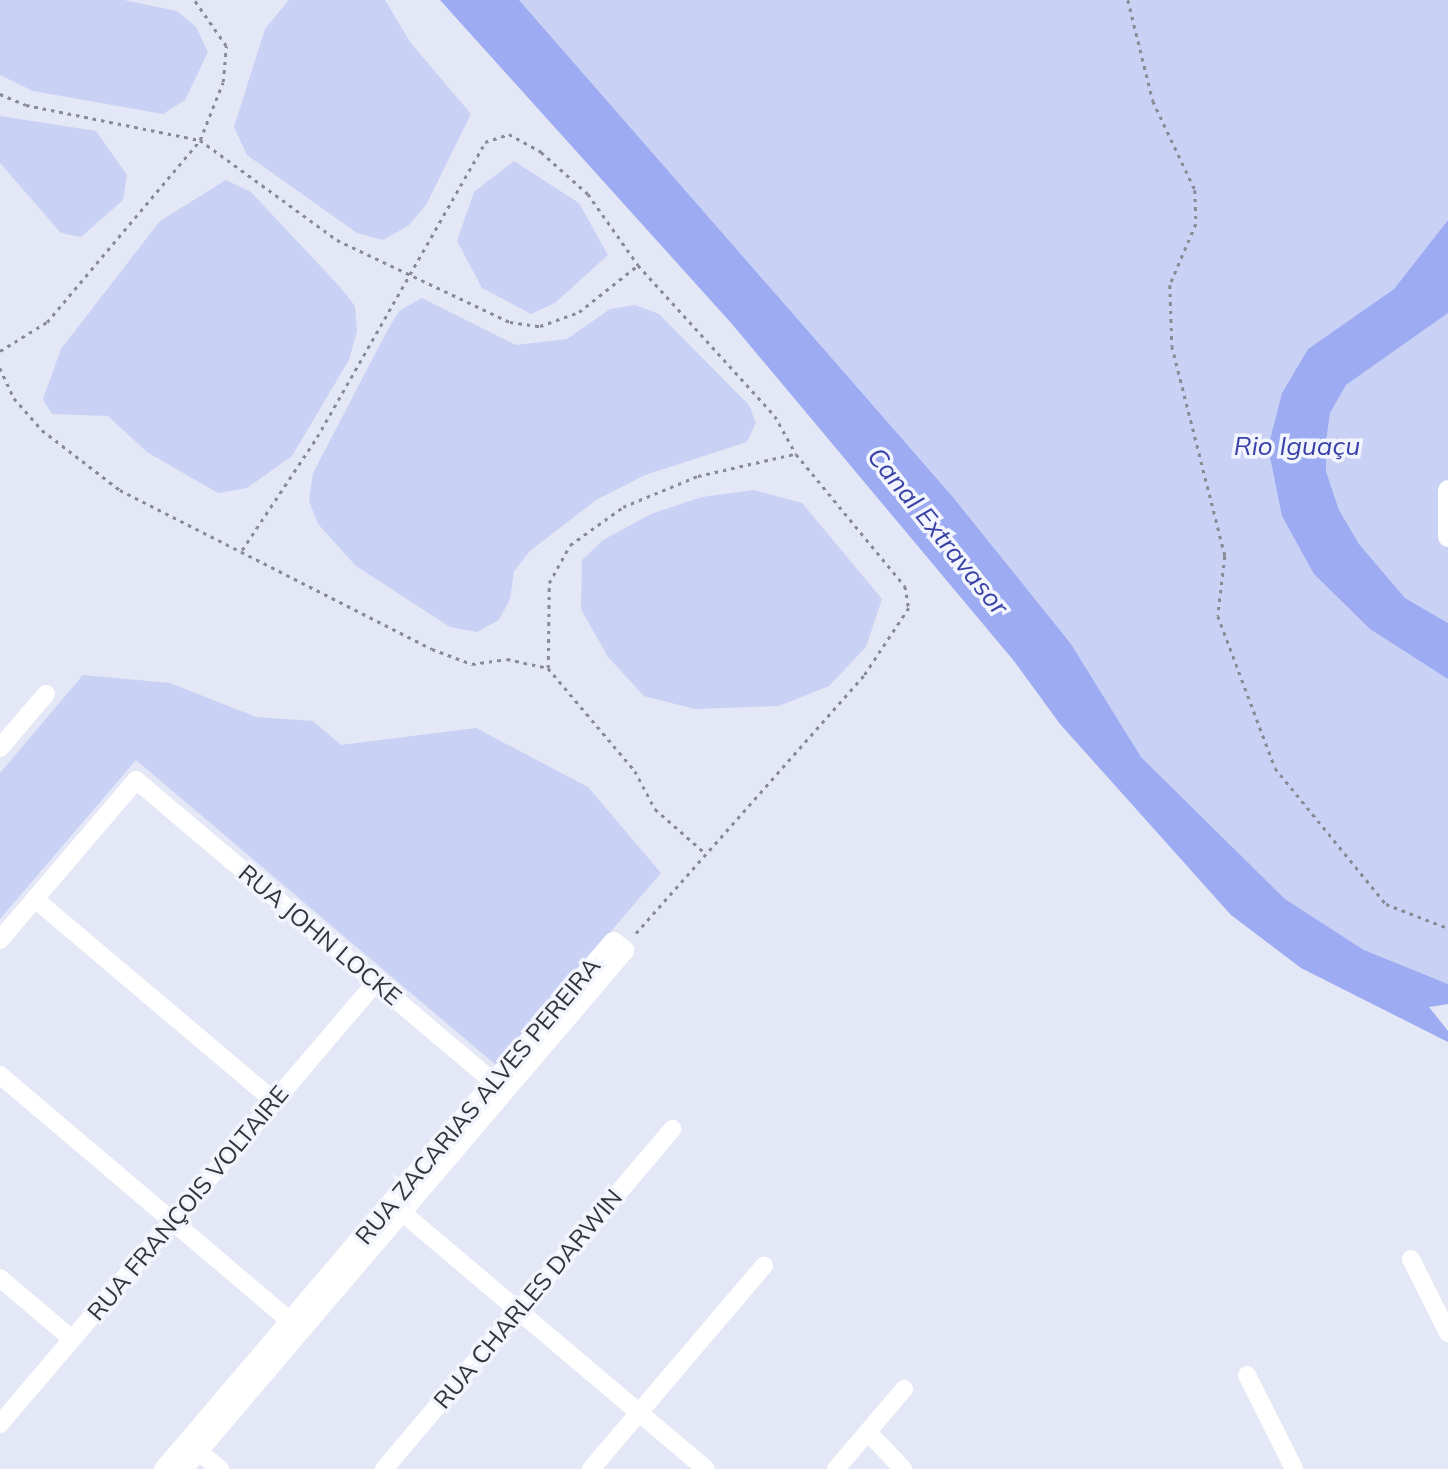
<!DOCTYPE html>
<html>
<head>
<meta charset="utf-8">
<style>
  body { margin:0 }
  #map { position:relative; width:1448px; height:1469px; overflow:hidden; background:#e4e7f5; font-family:Mulish,sans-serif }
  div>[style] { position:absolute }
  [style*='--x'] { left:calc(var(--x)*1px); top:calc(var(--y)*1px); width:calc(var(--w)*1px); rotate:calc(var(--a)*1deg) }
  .green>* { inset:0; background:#c9d1f5 }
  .water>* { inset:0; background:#9cabf2 }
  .path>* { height:2.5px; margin-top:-1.25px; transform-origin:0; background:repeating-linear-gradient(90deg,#888a94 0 3.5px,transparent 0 8.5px) }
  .minor>* { height:18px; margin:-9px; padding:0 9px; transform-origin:9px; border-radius:9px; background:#fff }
  .tertiary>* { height:21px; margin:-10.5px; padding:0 10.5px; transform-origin:10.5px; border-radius:10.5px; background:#fff }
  span { translate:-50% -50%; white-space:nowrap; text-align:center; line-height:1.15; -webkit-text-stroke:7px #f2f5fd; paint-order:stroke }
  .street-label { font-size:24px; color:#34353b }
  .water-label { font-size:26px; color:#3b42a7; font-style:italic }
</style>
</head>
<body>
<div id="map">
  <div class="green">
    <i style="clip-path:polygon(0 0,124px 0,177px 11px,196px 27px,208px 52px,185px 100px,163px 114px,33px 91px,0 75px)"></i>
    <i style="clip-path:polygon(289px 0,385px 0,410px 42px,471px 114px,426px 205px,408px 226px,383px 240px,357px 233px,247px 155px,234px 127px,265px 29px)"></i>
    <i style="clip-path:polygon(519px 0,1448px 0,1448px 220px,1394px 289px,1308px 349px,1282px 393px,1268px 447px,1448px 679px,1448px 984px,1364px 950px,1285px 899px,1141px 757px,1071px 644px,952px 496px)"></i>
    <i style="clip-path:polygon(0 116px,96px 131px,127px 175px,123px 200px,81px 237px,61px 233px,0 163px)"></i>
    <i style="clip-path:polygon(514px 161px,579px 203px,608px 255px,555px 303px,531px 314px,482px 288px,457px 241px,474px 192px)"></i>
    <i style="clip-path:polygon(226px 180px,251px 192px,340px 287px,355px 306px,357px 331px,349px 360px,292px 456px,247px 488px,218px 493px,147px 452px,108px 416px,52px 414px,43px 399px,61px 349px,160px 221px)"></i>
    <i style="clip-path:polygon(422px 298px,516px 345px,567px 339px,610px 309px,635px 305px,659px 314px,749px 405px,756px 423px,747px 442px,645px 475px,596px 500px,530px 551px,514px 571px,510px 599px,499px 620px,477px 632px,450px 627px,356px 566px,318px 524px,309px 501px,313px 473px,386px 333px,399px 311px)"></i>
    <i style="clip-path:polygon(1448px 313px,1448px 623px,1405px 598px,1359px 544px,1339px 510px,1326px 471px,1326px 441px,1330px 413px,1346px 385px)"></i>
    <i style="clip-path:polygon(754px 490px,802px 503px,882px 599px,866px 647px,829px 686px,779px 706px,695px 709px,644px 696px,608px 657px,581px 609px,582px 560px,603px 540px,651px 514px,702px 497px)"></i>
    <i style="clip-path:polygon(83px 675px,170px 683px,256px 717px,313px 721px,341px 745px,476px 728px,588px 787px,661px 873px,496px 1065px,136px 760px,0 919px,0 773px)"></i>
  </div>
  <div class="water">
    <i style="clip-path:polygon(440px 0,519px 0,952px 496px,1071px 644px,1141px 757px,1285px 899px,1364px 950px,1448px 984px,1448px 1004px,1429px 1007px,1448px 1031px,1448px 1042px,1301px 968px,1231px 915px,1060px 724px,1014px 661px,732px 324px)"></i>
    <i style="clip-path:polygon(1448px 220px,1448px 313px,1346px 385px,1330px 413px,1326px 442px,1326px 471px,1339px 510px,1359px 544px,1405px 598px,1448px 623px,1448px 679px,1370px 629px,1314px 574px,1282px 516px,1268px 447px,1282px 393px,1308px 349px,1394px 289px)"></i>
  </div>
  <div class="path">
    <i style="--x:1128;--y:0;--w:104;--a:76.1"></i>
    <i style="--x:1153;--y:101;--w:98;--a:64.7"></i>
    <i style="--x:1195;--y:190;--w:34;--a:88"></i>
    <i style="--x:1196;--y:224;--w:66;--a:113.1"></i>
    <i style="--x:1170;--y:285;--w:61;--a:88.1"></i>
    <i style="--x:1172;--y:346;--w:217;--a:75.8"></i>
    <i style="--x:1225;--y:556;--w:60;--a:96.7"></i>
    <i style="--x:1218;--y:616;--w:162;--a:69.4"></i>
    <i style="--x:1275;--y:768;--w:176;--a:50.8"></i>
    <i style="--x:1386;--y:904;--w:66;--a:21.2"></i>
    <i style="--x:0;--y:94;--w:28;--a:23"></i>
    <i style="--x:26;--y:105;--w:177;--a:11.4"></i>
    <i style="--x:200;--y:140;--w:170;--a:36.1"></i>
    <i style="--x:337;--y:240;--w:191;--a:25.4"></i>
    <i style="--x:510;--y:322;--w:30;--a:8"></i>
    <i style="--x:540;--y:326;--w:41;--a:-19.7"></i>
    <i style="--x:579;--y:312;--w:75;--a:-38.5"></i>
    <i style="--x:0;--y:351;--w:55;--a:-31.7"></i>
    <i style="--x:47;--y:322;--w:238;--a:-49.9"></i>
    <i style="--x:200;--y:140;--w:62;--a:-68.4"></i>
    <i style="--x:223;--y:82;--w:36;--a:-85"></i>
    <i style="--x:226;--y:46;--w:56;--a:-124.8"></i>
    <i style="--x:0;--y:368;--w:33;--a:65"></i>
    <i style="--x:14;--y:398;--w:43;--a:48.8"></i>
    <i style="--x:42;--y:430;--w:98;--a:37.6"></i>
    <i style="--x:120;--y:490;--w:350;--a:27"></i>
    <i style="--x:432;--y:649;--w:43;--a:20.6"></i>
    <i style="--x:472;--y:664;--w:35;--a:-8"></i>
    <i style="--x:507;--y:659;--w:42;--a:12.4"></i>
    <i style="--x:548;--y:668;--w:135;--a:49.8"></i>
    <i style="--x:635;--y:771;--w:43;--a:62.2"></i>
    <i style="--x:655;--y:809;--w:65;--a:41.3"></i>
    <i style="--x:242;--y:550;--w:136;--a:-56.4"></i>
    <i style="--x:317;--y:437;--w:339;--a:-60.3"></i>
    <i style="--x:485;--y:142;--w:25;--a:-18"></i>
    <i style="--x:509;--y:134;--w:37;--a:29"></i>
    <i style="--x:541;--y:152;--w:63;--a:41.8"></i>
    <i style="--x:588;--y:194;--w:87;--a:54.8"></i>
    <i style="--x:638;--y:265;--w:204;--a:47.8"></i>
    <i style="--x:775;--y:416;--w:43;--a:61.1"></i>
    <i style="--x:796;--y:454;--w:171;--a:50.5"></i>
    <i style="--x:905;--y:586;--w:22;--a:80"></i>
    <i style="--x:909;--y:608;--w:82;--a:123.5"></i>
    <i style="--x:864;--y:676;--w:347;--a:131.5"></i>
    <i style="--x:548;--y:668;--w:85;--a:-89.3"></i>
    <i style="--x:549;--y:583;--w:43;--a:-61.1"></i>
    <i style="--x:570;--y:545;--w:65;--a:-35.6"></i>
    <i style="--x:623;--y:507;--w:81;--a:-22.5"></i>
    <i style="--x:698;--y:476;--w:98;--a:-12.9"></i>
  </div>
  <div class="minor">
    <i style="--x:0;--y:748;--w:71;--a:-49.6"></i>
    <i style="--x:35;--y:899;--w:313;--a:40.2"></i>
    <i style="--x:0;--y:940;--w:210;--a:-49.6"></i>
    <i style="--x:136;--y:780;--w:479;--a:40.2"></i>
    <i style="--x:0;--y:1075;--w:392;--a:40.3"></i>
    <i style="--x:391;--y:1203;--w:412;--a:40.2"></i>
    <i style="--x:1411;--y:1259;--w:83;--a:63.4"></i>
    <i style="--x:0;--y:1278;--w:94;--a:40.3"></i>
    <i style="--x:1247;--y:1375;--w:105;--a:63.4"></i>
    <i style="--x:0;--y:1424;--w:580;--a:-49.61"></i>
    <i style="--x:868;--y:1432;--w:51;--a:46.6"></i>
    <i style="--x:187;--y:1442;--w:43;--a:39.3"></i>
    <i style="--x:384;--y:1469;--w:446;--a:-49.7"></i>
    <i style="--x:591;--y:1469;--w:267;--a:-49.6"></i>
    <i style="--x:836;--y:1469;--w:105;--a:-49.6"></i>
  </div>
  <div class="tertiary">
    <i style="--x:1448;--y:490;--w:46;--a:90"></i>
    <i style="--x:164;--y:1469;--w:692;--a:-49.57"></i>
    <i style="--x:613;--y:942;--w:13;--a:39"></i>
    <i style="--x:623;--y:950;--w:682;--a:130.42"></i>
  </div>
  <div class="street-label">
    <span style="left:320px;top:935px;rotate:40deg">RUA JOHN LOCKE</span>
    <span style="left:478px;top:1101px;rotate:-50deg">RUA ZACARIAS ALVES PEREIRA</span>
    <span style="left:188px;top:1203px;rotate:-50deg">RUA FRANÇOIS VOLTAIRE</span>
    <span style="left:528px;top:1299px;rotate:-50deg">RUA CHARLES DARWIN</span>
  </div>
  <div class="water-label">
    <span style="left:1297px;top:446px">Rio Iguaçu</span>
    <span style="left:938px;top:531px;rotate:51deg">Canal Extravasor</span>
  </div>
</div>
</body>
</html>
